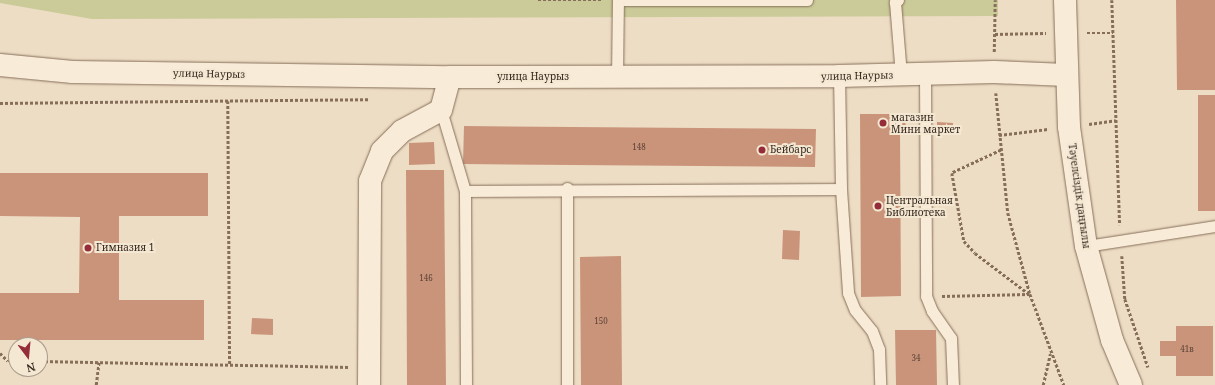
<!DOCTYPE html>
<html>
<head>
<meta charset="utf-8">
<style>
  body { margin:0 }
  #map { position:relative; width:1215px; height:385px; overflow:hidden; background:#edddc4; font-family:"Noto Serif",serif }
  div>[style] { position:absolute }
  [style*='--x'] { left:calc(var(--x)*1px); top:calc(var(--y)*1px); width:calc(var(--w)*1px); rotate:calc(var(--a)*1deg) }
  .green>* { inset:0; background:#cacb98 }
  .building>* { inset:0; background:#ca947b }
  .path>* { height:2.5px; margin-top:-1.25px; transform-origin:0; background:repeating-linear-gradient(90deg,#876e5b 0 3px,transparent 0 5px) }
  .roads { filter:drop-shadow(0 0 1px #876e5b) drop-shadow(0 0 1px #876e5b) }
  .lane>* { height:11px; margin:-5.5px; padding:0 5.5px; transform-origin:5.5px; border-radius:5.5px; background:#f8ebd7 }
  .street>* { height:22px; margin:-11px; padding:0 11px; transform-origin:11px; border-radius:11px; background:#f8ebd7 }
  .secondary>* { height:22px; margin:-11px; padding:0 11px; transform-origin:11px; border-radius:11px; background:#f8ebd7 }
  .dots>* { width:11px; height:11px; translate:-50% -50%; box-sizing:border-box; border:2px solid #f4e8d3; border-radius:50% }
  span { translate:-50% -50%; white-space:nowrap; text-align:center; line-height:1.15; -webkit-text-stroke:4px #f4e8d3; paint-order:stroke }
  .number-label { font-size:8px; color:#5c4335 }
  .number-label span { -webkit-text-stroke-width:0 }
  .street-label { font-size:10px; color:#37281e }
  .poi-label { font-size:10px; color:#37281e }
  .left { translate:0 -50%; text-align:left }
  .north { position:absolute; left:8px; top:337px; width:40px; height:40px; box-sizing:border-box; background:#f4e8d3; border:1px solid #a89b8b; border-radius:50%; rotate:164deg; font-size:11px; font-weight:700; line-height:16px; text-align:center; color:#37281e }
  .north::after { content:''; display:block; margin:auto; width:14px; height:18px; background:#942d38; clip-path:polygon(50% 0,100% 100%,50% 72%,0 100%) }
</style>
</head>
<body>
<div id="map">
  <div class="green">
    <i style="clip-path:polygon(0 0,998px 0,998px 16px,92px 19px,0 3px)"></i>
  </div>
  <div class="building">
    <i style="clip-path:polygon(1176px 0,1215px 0,1215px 90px,1177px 90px)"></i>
    <i style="clip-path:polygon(1198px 95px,1215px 95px,1215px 211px,1198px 211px)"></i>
    <i style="clip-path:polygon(860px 114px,905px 114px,906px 132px,900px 132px,901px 296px,861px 297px)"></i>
    <i style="clip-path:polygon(937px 122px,953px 123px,953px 134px,937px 134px)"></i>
    <i style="clip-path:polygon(464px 126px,816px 129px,815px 167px,463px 164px)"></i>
    <i style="clip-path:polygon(434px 142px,435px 164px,409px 165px,409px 143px)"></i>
    <i style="clip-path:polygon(406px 170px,444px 170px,446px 385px,407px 385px)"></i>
    <i style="clip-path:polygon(0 173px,208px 173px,208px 216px,119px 216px,119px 300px,204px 300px,204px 340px,0 340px,0 293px,79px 293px,80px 217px,0 216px)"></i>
    <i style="clip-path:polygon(783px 230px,800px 231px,799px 260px,782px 259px)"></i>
    <i style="clip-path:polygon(621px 256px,622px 385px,581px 385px,580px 257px)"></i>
    <i style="clip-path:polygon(252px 318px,273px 319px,273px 335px,251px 334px)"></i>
    <i style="clip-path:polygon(1176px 326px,1213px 326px,1213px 376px,1176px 376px,1176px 356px,1160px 356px,1160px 341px,1176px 341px)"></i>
    <i style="clip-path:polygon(895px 330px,936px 330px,937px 385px,896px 385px)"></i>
  </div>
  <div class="path">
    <i style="--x:538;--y:0;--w:65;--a:0"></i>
    <i style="--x:1112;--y:0;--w:225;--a:88"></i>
    <i style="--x:1087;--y:33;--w:26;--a:0"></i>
    <i style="--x:995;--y:34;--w:51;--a:-1.1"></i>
    <i style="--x:994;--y:52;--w:52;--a:-88.9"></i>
    <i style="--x:996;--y:93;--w:121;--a:84.3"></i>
    <i style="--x:1008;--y:213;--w:84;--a:74.8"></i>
    <i style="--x:1030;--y:294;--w:97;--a:69.5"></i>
    <i style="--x:228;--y:101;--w:264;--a:89.6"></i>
    <i style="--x:0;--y:103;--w:369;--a:-0.6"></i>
    <i style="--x:1089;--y:124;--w:27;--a:-8"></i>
    <i style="--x:999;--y:135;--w:49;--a:-7"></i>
    <i style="--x:1001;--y:150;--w:54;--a:154.9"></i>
    <i style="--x:952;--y:173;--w:69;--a:80"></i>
    <i style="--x:964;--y:241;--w:16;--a:47"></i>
    <i style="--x:975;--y:253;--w:68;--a:37.2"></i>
    <i style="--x:1122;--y:256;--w:43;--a:86"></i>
    <i style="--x:1125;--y:299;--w:72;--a:71.3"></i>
    <i style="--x:942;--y:296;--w:87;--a:-1.3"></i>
    <i style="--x:0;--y:353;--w:11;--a:45"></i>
    <i style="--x:8;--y:361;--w:8;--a:0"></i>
    <i style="--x:40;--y:361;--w:309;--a:1.1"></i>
    <i style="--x:96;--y:385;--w:23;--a:-83"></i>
    <i style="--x:1043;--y:385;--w:32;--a:-77"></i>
  </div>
  <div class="roads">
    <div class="lane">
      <i style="--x:618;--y:0;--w:189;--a:0"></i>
      <i style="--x:898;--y:0;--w:4;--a:146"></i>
      <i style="--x:895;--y:2;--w:73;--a:85.3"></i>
      <i style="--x:925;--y:75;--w:221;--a:89.7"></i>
      <i style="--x:926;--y:296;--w:16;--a:68"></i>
      <i style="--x:932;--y:311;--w:33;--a:55"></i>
      <i style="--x:951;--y:338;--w:47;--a:87.6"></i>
      <i style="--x:617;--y:77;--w:77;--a:-89.3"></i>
      <i style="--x:441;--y:110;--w:84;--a:73.5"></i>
      <i style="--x:841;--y:189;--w:104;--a:86.1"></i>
      <i style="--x:848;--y:293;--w:18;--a:68"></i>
      <i style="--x:855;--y:310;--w:27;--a:51"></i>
      <i style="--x:872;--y:331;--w:19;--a:69"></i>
      <i style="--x:879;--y:349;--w:36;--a:88"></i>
      <i style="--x:1086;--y:246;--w:131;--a:-8.8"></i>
      <i style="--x:466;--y:385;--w:194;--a:-90.3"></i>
      <i style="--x:465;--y:191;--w:376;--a:-0.3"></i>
      <i style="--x:841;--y:189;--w:113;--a:-91"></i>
      <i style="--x:567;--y:385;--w:197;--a:-90"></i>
    </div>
    <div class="street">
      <i style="--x:0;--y:65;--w:73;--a:5.5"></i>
      <i style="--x:73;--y:72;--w:377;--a:0.8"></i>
      <i style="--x:450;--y:77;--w:389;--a:-0.1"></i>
      <i style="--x:839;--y:76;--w:155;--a:-1.5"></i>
      <i style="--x:994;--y:72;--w:72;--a:2.4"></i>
      <i style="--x:369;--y:385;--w:204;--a:-89.7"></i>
      <i style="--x:370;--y:181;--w:32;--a:-68"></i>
      <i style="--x:382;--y:151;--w:28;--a:-45"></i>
      <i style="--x:402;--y:131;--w:44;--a:-28.3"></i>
      <i style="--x:441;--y:110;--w:34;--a:-75"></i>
    </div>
    <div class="secondary">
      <i style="--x:1065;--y:0;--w:127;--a:88.2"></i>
      <i style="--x:1069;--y:127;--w:120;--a:81.9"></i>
      <i style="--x:1086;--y:246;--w:98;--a:74.5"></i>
      <i style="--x:1112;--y:340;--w:49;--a:67.1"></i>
    </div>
  </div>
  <div class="dots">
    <i style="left:883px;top:123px;background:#942d38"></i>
    <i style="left:762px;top:150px;background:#942d38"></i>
    <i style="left:878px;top:206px;background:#942d38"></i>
    <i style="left:88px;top:248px;background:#942d38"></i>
  </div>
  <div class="number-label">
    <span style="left:639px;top:147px">148</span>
    <span style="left:426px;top:278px">146</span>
    <span style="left:601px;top:321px">150</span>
    <span style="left:1187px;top:349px">41в</span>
    <span style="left:916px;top:358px">34</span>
  </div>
  <div class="street-label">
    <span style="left:209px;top:74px;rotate:1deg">улица Наурыз</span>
    <span style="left:857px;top:76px;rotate:-1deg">улица Наурыз</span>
    <span style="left:533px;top:77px">улица Наурыз</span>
    <span style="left:1079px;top:196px;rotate:82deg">Тәуелсіздік даңғылы</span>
  </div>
  <div class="poi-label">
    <span class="left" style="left:891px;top:123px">магазин<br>Мини маркет</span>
    <span class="left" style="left:770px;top:150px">Бейбарс</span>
    <span class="left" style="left:886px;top:206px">Центральная<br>Библиотека</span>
    <span class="left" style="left:96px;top:248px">Гимназия 1</span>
  </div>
  <div class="north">N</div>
</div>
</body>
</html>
